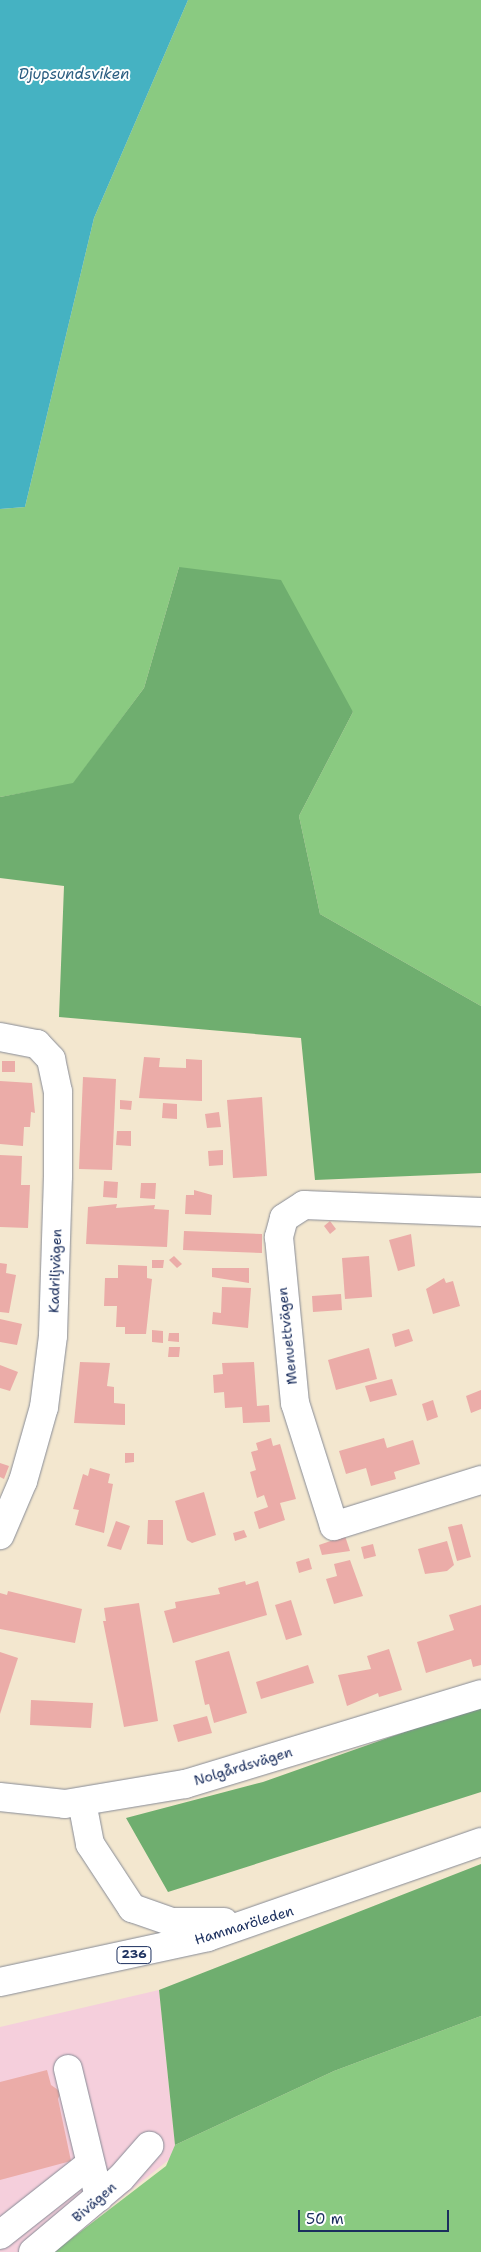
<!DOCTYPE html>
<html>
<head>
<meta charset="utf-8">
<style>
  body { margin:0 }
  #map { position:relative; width:481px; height:2252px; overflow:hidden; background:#f3e7cf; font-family:"Shantell Sans",sans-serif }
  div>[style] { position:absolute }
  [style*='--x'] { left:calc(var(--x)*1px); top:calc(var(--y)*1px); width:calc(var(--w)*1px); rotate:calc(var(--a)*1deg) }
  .built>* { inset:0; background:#f5cfdc }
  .green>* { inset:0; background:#8aca81 }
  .forest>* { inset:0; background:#6fae6f }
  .water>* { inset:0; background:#45b2c2 }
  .building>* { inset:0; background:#ebaca8 }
  .roads { filter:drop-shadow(0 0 1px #878b96) drop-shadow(0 0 1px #878b96) }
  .minor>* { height:28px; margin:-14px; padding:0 14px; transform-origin:14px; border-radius:14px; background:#fff }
  .major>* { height:28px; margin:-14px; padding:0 14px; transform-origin:14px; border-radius:14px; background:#fff }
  span { translate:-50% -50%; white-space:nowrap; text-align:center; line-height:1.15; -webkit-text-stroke:4px #fff; paint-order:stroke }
  .shield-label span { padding:1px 4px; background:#fff; border:1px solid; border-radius:4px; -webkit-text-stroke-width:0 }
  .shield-label { font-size:12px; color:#1b2f5e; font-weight:700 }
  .street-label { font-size:14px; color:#1b2f5e }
  .water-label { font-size:15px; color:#2a5d81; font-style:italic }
  .scale { position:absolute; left:298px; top:2210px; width:151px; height:22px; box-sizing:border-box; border:2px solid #1b2f5e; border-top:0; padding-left:6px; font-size:15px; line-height:18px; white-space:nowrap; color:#1b2f5e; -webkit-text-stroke:4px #fff; paint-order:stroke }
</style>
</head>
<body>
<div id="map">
  <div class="built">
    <i style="clip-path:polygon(159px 1990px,175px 2145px,171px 2158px,54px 2252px,0 2252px,0 2027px)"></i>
  </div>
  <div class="green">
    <i style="clip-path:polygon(188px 0,481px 0,481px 1006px,320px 914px,299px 816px,353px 712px,179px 567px,144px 688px,73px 784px,0 797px,0 509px,25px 507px,94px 218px)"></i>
    <i style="clip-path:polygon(481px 2016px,481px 2252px,54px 2252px,166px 2166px,175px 2145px,334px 2071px)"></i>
  </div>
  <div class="forest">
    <i style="clip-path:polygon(179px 567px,281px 580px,353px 712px,299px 816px,320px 914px,481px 1006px,481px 1173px,315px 1180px,301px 1038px,59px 1017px,64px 886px,0 878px,0 797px,73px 783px,144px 688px)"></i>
    <i style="clip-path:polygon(481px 1705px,481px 1792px,168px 1892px,126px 1818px,263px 1782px)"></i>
    <i style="clip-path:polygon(481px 1864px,481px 2016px,334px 2071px,175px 2145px,159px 1990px)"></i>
  </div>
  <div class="water">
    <i style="clip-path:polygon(0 0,188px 0,94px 218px,25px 507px,0 509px)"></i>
  </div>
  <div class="building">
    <i style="clip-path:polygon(144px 1057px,160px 1058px,159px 1067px,186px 1068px,186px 1059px,202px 1060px,202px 1101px,139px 1098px)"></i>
    <i style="clip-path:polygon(2px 1061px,15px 1061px,15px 1072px,2px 1072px)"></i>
    <i style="clip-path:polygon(83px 1077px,116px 1079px,112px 1170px,79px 1169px)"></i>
    <i style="clip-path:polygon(0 1081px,32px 1083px,35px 1113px,31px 1112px,30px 1127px,24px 1127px,23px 1146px,0 1144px)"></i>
    <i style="clip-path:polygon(262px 1097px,267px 1176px,233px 1178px,227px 1100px)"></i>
    <i style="clip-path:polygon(120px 1100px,132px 1101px,131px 1110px,120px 1109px)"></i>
    <i style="clip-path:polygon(163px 1103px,177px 1104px,177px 1119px,162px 1118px)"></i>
    <i style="clip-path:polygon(219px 1112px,221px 1127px,207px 1128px,205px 1114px)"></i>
    <i style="clip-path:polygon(117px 1131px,131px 1131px,131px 1146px,116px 1145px)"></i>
    <i style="clip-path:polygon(223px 1150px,223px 1165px,209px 1166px,208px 1151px)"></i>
    <i style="clip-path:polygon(0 1155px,22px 1156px,21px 1185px,30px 1185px,28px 1228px,0 1227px)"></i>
    <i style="clip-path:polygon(104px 1181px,118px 1182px,117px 1198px,103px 1197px)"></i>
    <i style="clip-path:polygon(141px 1183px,156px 1183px,155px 1199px,140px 1198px)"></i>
    <i style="clip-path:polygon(194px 1190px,212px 1195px,211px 1215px,185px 1214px,186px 1195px,194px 1195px)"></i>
    <i style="clip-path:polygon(117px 1204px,116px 1208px,155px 1205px,154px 1209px,169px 1210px,167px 1247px,86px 1244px,88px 1207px)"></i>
    <i style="clip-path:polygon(330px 1221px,336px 1229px,330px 1234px,324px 1226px)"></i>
    <i style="clip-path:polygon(184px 1231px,262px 1234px,262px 1253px,183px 1250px)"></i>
    <i style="clip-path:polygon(411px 1234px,415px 1266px,398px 1271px,389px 1240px)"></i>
    <i style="clip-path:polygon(174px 1256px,182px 1264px,177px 1268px,169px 1260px)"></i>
    <i style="clip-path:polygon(369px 1256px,372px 1297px,345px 1299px,342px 1258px)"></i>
    <i style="clip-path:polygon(152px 1260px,164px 1260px,163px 1268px,152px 1268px)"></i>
    <i style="clip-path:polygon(0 1263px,7px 1264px,6px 1273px,16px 1275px,9px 1313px,0 1312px)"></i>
    <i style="clip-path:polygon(118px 1265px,147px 1266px,147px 1278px,152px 1279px,146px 1334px,125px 1334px,125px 1327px,116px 1327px,117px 1306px,104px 1306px,105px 1278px,118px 1278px)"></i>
    <i style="clip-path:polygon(212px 1268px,249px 1268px,249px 1283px,212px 1277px)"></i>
    <i style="clip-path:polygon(444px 1278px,446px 1283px,453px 1281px,460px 1306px,433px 1314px,426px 1289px)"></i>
    <i style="clip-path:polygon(222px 1287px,251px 1288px,248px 1328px,212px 1324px,213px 1312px,221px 1313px)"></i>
    <i style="clip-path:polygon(341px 1294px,342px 1310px,313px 1312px,312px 1296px)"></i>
    <i style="clip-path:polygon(0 1319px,22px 1324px,17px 1345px,0 1342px)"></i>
    <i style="clip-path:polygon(409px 1329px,413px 1341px,395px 1347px,392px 1334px)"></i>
    <i style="clip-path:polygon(152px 1330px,163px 1331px,163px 1343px,152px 1342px)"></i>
    <i style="clip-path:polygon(169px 1333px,179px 1333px,179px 1342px,168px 1341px)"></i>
    <i style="clip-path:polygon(169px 1347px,180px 1347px,179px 1357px,168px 1357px)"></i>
    <i style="clip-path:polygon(369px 1348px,377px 1379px,336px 1390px,328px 1360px)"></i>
    <i style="clip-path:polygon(80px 1362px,110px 1363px,107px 1386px,114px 1387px,114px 1403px,125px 1404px,125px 1425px,74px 1423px)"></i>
    <i style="clip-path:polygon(254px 1362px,257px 1406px,269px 1405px,270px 1422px,243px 1423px,242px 1407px,225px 1408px,224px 1392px,214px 1393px,213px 1375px,223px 1374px,222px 1363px)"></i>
    <i style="clip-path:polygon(0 1365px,18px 1372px,10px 1391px,0 1388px)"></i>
    <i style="clip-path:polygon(392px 1379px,397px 1395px,370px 1402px,365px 1386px)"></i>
    <i style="clip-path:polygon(481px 1390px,481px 1409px,471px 1413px,466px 1396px)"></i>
    <i style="clip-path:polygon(433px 1400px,438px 1417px,427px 1421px,422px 1404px)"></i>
    <i style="clip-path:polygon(271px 1438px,273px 1446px,280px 1444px,296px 1499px,280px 1503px,285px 1520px,259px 1529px,254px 1512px,268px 1507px,264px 1495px,257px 1498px,250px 1472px,256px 1470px,251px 1452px,258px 1450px,256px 1443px)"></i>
    <i style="clip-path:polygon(384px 1438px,387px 1448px,413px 1440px,420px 1464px,394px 1472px,396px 1479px,371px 1486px,366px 1468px,346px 1474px,339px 1451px)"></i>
    <i style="clip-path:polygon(125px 1453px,134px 1453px,134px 1462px,125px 1463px)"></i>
    <i style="clip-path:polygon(0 1463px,9px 1466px,4px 1479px,0 1477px)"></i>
    <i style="clip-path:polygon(90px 1468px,110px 1474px,108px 1483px,113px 1484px,104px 1533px,75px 1525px,79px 1510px,73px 1509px,83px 1474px,88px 1476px)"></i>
    <i style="clip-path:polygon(204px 1492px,216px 1535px,192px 1543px,187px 1540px,175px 1501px)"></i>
    <i style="clip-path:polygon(148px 1520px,163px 1520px,163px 1545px,147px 1544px)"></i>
    <i style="clip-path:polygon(116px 1521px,130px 1526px,121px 1550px,107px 1546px)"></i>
    <i style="clip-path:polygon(462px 1524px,471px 1557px,457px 1561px,448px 1527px)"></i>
    <i style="clip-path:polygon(244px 1530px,247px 1537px,235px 1541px,233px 1533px)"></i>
    <i style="clip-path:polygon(345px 1536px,350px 1551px,322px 1555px,319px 1545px)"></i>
    <i style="clip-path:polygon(447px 1541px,454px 1565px,447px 1571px,425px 1574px,418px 1549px)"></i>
    <i style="clip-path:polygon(373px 1544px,376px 1556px,364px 1559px,361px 1547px)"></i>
    <i style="clip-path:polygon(309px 1558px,312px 1569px,299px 1573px,296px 1562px)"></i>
    <i style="clip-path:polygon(350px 1560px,363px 1596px,334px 1604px,326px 1579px,337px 1576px,334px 1564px)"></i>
    <i style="clip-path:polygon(245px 1581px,246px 1585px,258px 1581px,267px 1615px,173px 1643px,164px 1611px,176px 1608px,175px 1602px,220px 1594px,218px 1588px)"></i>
    <i style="clip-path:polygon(8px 1591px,82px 1609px,75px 1643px,0 1629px,0 1593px,7px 1595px)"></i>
    <i style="clip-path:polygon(291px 1600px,302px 1635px,286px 1640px,275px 1605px)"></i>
    <i style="clip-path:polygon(139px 1603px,158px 1721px,124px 1727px,103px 1621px,106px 1621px,104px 1608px)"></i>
    <i style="clip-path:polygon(481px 1605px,481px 1665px,473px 1667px,471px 1659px,426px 1673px,417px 1642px,454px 1630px,449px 1615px)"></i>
    <i style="clip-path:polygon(389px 1649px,402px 1690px,379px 1697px,378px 1693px,347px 1706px,338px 1675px,371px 1669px,367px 1656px)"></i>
    <i style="clip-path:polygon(229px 1651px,247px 1713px,214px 1723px,209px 1704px,205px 1705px,195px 1661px)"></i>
    <i style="clip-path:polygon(0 1652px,18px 1658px,0 1714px)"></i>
    <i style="clip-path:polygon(308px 1665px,314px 1683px,261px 1699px,256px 1682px)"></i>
    <i style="clip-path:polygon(31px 1700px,93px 1703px,91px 1728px,30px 1725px)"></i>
    <i style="clip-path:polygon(207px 1716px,212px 1733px,178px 1742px,173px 1725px)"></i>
    <i style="clip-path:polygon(47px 2070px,51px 2085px,61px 2092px,58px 2099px,71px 2161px,0 2180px,0 2082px)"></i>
  </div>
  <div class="roads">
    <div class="minor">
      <i style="--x:0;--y:1037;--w:38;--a:11"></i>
      <i style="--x:37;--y:1044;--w:21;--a:47"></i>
      <i style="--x:51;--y:1059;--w:34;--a:78"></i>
      <i style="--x:58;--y:1092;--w:84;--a:90"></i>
      <i style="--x:58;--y:1176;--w:160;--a:91.8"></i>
      <i style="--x:53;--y:1336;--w:72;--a:97.2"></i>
      <i style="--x:44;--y:1407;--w:77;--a:105.8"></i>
      <i style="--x:23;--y:1481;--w:59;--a:113.1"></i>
      <i style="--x:481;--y:1212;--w:177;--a:-177.7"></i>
      <i style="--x:304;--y:1205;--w:24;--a:147"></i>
      <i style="--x:284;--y:1218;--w:20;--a:105"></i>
      <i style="--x:279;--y:1237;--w:167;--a:84.5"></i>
      <i style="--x:295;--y:1403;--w:129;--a:72.4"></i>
      <i style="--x:334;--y:1526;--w:154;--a:-17.4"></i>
      <i style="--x:0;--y:1797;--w:65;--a:6.1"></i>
      <i style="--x:65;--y:1804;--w:122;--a:-9.5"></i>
      <i style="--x:185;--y:1784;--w:309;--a:-16.9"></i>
      <i style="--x:68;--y:2069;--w:132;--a:76.4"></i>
      <i style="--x:0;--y:2235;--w:115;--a:-38.3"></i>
      <i style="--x:33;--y:2252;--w:115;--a:-40.1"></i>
      <i style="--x:121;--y:2178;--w:43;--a:-48.8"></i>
    </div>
    <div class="major">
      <i style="--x:82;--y:1802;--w:43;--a:79.2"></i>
      <i style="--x:90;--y:1844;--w:77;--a:56.7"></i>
      <i style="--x:132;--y:1908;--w:42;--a:19.3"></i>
      <i style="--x:172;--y:1922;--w:52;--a:0"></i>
      <i style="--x:0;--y:1982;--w:213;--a:-12.2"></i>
      <i style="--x:208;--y:1937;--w:289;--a:-19.2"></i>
    </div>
  </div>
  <div class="shield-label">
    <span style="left:134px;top:1955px">236</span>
  </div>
  <div class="street-label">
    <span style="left:55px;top:1271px;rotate:-88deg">Kadriljvägen</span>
    <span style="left:287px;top:1336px;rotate:-96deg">Menuettvägen</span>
    <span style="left:243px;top:1766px;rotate:-17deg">Nolgårdsvägen</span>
    <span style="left:244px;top:1925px;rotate:-17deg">Hammaröleden</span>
    <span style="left:94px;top:2202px;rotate:-41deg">Bivägen</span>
  </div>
  <div class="water-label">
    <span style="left:74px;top:75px">Djupsundsviken</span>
  </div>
  <div class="scale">50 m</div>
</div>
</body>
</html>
